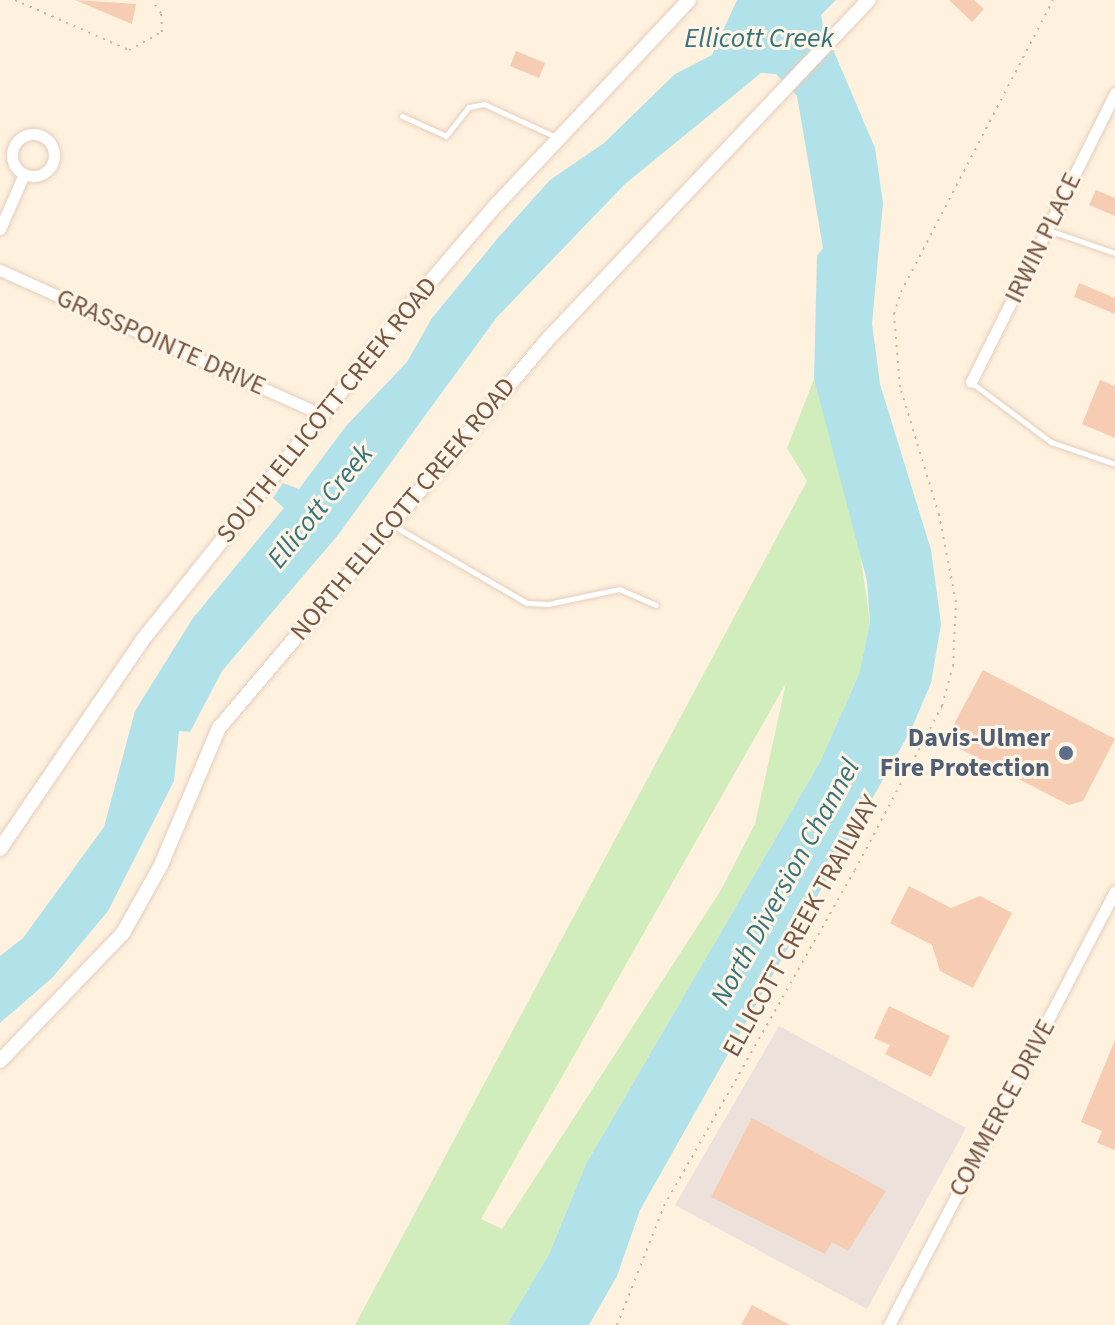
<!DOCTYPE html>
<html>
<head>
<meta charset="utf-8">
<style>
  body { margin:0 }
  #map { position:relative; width:1115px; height:1325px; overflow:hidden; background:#fef1de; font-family:"Source Sans 3",sans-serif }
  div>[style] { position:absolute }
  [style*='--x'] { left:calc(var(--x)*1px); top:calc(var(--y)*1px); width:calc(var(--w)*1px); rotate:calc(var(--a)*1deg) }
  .industrial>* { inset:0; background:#ece2db }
  .green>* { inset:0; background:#d1edbc }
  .water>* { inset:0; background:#b1e2e9 }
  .building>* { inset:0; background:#f6ccb3 }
  .path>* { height:2px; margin-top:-1px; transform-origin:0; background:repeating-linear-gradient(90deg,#dbaf96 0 2px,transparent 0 8px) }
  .roads { filter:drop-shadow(0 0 2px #e5cebc) drop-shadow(0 0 2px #e5cebc) }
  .service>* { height:5px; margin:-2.5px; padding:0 2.5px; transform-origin:2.5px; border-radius:2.5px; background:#fff }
  .minor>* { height:11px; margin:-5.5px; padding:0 5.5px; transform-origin:5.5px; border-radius:5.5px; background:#fff }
  .minor>.ring { margin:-5.5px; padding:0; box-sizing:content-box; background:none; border:11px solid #fff; border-radius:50% }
  .tertiary>* { height:14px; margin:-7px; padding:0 7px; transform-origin:7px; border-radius:7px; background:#fff }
  .dots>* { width:22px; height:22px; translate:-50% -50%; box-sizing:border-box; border:4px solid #fff5e6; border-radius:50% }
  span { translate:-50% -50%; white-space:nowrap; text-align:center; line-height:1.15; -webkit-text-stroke:6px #fff5e6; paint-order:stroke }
  .street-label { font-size:26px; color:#765544 }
  .service-label { font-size:26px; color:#4e5e75; font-weight:700 }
  .right { translate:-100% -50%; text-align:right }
  .water-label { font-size:28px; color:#36747e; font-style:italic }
</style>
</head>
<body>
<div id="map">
  <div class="industrial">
    <i style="clip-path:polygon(779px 1026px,966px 1128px,867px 1309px,675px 1205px)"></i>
  </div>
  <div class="green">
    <i style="clip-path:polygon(evenodd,814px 379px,857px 532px,870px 622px,859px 674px,820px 762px,586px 1164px,549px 1254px,507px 1325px,355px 1325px,807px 481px,787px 448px,814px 379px,786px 683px,755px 824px,721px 890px,502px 1229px,481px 1219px,786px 683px)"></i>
  </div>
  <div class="water">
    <i style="clip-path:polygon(737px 0,836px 0,821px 15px,823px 26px,875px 148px,883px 203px,872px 324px,880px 384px,931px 550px,941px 624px,931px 683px,911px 730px,640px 1210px,617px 1276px,589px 1325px,507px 1325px,549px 1254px,586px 1164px,820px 762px,859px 674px,870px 622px,867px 581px,814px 379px,817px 256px,823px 248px,797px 96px,776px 74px,761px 73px,625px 184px,497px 317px,338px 535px,222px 671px,190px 732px,179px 731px,174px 781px,108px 911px,53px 977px,0 1023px,0 956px,23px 938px,104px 827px,135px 711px,193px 618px,284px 508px,273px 498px,283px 483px,299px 489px,346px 426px,407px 362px,432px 318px,498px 238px,550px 180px,604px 143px,675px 74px,712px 55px)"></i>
  </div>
  <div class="building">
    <i style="clip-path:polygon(75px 0,136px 4px,132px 24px)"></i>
    <i style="clip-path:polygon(949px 0,974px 0,984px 9px,972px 22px)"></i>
    <i style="clip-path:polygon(516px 51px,545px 63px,539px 78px,510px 66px)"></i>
    <i style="clip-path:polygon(1096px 190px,1115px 198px,1115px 216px,1089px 205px)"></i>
    <i style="clip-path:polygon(1079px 283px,1115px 298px,1115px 314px,1074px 297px)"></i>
    <i style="clip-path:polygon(1100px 380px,1115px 386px,1115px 438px,1082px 424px)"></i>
    <i style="clip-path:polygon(983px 670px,1115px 739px,1083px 801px,1069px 805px,945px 741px)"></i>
    <i style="clip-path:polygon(909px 886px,951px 908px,980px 896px,1012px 913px,973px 988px,940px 971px,932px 945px,890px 923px)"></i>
    <i style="clip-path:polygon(889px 1006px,950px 1036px,931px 1077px,885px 1054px,890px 1045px,874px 1038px)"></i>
    <i style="clip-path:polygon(1115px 1040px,1115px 1150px,1097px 1143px,1102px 1131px,1081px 1122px)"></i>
    <i style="clip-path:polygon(752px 1118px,886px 1191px,848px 1251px,832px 1242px,825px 1254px,711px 1197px)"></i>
    <i style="clip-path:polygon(752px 1305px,790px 1325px,741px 1325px)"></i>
  </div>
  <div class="path">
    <i style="--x:15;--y:0;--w:124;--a:23.7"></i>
    <i style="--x:129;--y:50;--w:38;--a:-29"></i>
    <i style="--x:162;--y:32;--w:19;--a:-93"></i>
    <i style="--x:161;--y:13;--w:16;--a:-125"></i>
    <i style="--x:617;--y:1325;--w:128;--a:-68.4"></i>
    <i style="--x:664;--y:1206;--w:386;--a:-60.4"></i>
    <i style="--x:855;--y:870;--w:186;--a:-62.1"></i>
    <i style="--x:942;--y:706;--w:41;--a:-74.6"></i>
    <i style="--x:953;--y:666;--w:64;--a:-87.3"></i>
    <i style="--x:956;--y:602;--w:89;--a:-101.1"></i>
    <i style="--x:939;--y:515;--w:134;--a:-106.9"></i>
    <i style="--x:900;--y:387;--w:73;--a:-94.7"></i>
    <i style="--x:894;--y:314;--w:23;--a:-72"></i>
    <i style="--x:901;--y:292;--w:329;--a:-62.5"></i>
  </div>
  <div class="roads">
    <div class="service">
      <i style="--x:402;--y:116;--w:48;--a:24.4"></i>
      <i style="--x:446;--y:136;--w:37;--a:-52"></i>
      <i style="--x:469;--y:107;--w:15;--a:-11"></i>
      <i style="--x:484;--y:104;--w:81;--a:24.7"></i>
      <i style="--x:1048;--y:230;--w:71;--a:18.9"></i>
      <i style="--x:972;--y:383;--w:99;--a:36.8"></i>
      <i style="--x:1051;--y:442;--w:68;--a:19"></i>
      <i style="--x:394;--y:526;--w:154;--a:30.1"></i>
      <i style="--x:527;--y:603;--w:21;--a:3"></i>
      <i style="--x:548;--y:604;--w:73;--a:-11.9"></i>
      <i style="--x:619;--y:589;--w:40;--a:23.4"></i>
    </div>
    <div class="minor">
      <i class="ring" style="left:12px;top:134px;width:31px;height:31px"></i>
      <i style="--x:0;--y:229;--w:60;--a:-66.4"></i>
      <i style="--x:0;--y:270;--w:352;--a:24.2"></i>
      <i style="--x:971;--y:382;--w:323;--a:-63.5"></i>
      <i style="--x:889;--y:1325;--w:489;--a:-62.5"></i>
    </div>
    <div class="tertiary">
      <i style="--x:0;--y:849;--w:250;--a:-55.7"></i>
      <i style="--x:141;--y:642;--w:425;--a:-51.4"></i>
      <i style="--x:406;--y:310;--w:140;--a:-49.4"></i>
      <i style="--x:497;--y:204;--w:280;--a:-46.7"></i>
      <i style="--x:0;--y:1061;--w:178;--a:-46.1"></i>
      <i style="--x:123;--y:933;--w:78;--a:-60.8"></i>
      <i style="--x:161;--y:865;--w:149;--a:-67.1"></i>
      <i style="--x:219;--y:728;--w:509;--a:-49.78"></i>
      <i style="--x:548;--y:339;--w:467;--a:-46.6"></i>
    </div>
  </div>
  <div class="dots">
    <i style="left:1066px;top:753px;background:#5c6f8a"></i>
  </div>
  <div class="street-label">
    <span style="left:1043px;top:238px;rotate:-64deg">IRWIN PLACE</span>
    <span style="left:161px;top:342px;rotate:24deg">GRASSPOINTE DRIVE</span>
    <span style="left:327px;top:410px;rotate:-51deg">SOUTH ELLICOTT CREEK ROAD</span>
    <span style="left:403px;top:509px;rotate:-50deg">NORTH ELLICOTT CREEK ROAD</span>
    <span style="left:801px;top:926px;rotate:-61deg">ELLICOTT CREEK TRAILWAY</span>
    <span style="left:1002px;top:1108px;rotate:-62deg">COMMERCE DRIVE</span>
  </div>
  <div class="service-label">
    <span class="right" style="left:1050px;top:753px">Davis-Ulmer<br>Fire Protection</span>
  </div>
  <div class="water-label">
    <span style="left:759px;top:38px">Ellicott Creek</span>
    <span style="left:320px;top:506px;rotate:-51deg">Ellicott Creek</span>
    <span style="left:785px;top:882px;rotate:-61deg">North Diversion Channel</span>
  </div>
</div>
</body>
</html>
